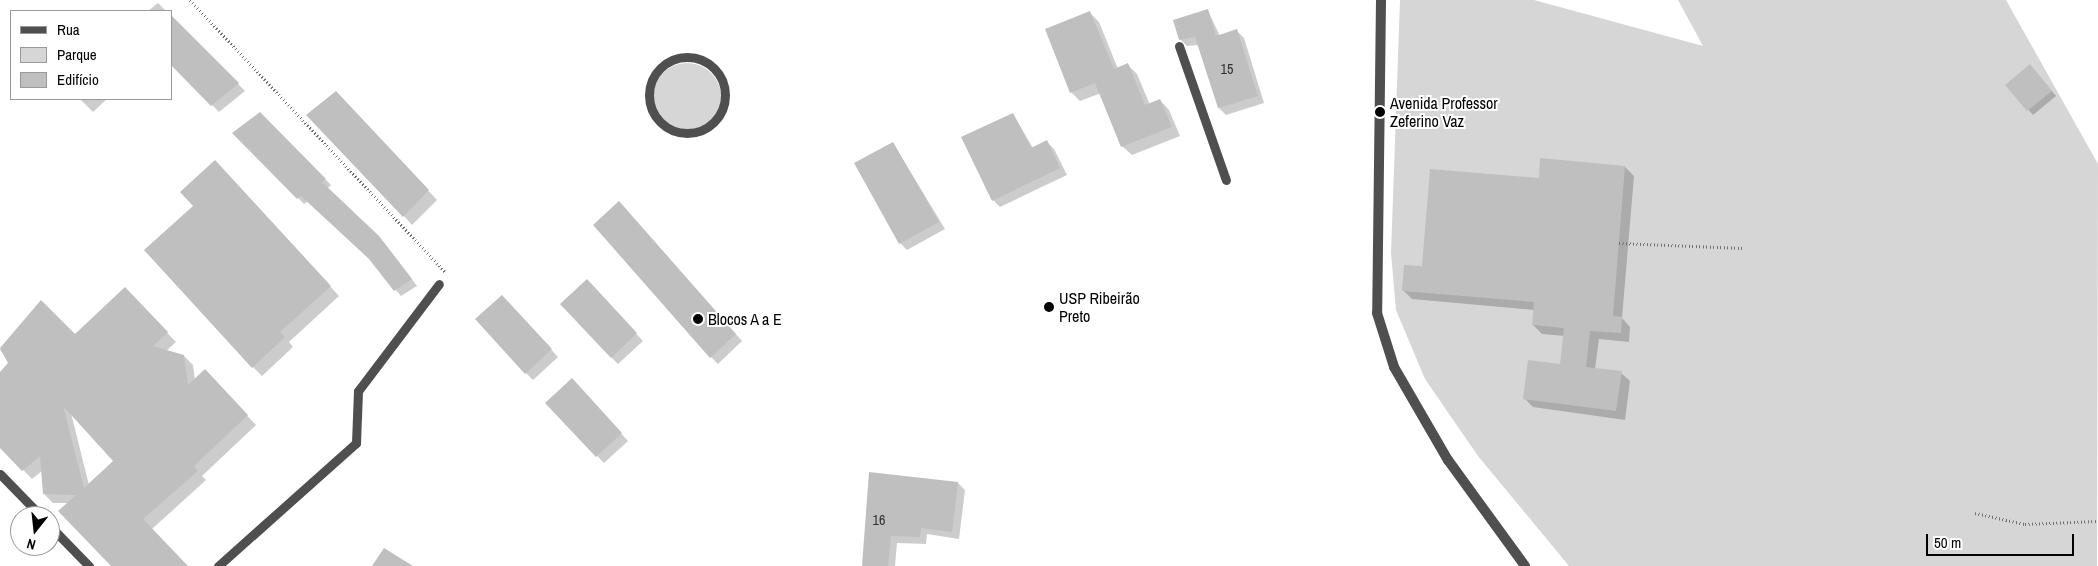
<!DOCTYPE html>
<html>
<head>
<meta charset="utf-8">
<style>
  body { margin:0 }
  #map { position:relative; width:2098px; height:566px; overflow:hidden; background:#fff; font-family:"Archivo Narrow",sans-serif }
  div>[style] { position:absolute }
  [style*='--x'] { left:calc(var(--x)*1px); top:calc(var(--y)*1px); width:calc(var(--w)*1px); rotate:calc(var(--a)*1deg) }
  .green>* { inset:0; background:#d6d6d6 }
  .round { border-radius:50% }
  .shadow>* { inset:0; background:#0003 }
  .building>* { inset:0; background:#bfbfbf }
  .path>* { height:3px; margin-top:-1.5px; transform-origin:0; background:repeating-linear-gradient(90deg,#717171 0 1px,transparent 0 3.5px) }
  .service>* { height:9px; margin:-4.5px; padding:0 4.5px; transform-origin:4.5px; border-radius:4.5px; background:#4f4f4f }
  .service>.ring { margin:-4.5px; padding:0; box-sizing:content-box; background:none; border:9px solid #4f4f4f; border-radius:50% }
  .minor>* { height:10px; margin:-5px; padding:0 5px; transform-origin:5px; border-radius:5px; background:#4f4f4f }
  .dots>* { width:14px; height:14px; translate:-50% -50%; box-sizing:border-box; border:2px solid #fff; border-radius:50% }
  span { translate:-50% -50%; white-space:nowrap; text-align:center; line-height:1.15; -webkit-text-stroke:4px #fff; paint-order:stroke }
  .number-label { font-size:14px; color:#303030 }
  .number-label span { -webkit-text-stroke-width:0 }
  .poi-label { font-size:16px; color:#000 }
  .left { translate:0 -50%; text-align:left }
  .legend { position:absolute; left:10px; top:10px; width:162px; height:90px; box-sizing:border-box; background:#fff; border:1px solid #999; margin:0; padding:6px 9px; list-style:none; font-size:15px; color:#000 }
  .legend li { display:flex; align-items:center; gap:10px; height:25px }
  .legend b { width:25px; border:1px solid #999 }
  .north { position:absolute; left:10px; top:506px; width:50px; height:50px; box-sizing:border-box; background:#fff; border:1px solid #999; border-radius:50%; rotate:196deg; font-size:14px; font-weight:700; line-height:20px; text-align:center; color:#000 }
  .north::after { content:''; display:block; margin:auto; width:18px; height:22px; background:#000; clip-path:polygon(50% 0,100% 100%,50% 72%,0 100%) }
  .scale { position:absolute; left:1926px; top:534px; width:148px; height:22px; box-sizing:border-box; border:2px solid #000; border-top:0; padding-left:6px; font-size:15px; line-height:18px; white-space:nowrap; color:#000; -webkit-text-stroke:4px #fff; paint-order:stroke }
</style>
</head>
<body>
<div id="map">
  <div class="green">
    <i style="clip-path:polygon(1400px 0,1534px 0,1703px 46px,1678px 0,2006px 0,2098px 164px,2097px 566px,1569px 566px,1478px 456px,1425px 379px,1396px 310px,1391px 253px)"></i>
    <i class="round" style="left:653px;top:63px;width:68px;height:68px"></i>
  </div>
  <div class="shadow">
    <i style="clip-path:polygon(158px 3px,166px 11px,148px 11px)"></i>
    <i style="clip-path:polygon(1208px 11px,1220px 36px,1237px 31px,1244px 38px,1264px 103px,1226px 115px,1219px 108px,1199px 45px,1187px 46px,1180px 39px)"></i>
    <i style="clip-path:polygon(1090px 13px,1099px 22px,1118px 69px,1128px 65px,1137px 74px,1150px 105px,1160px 100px,1169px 110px,1180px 136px,1132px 155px,1122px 146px,1101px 93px,1080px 101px,1071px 92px)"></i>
    <i style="clip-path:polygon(171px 17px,245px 91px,219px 112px,171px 63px)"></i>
    <i style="clip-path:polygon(2035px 71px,2056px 96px,2033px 115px,2007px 85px)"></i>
    <i style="clip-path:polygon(80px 99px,107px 99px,93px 112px)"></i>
    <i style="clip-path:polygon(345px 102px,437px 200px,412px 225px,404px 216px)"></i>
    <i style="clip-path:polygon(260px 114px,331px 185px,327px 189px,385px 244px,417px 286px,401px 296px,371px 260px,308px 201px,304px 204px,234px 133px)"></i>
    <i style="clip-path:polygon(1013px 114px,1033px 148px,1047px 142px,1054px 149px,1067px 175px,1000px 207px,993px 200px)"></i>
    <i style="clip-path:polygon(893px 143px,945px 229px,907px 250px,900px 243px)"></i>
    <i style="clip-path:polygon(1625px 167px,1634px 176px,1622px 318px,1630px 327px,1629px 342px,1599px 339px,1595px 369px,1621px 373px,1630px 381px,1625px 420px,1533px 407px,1524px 398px,1561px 366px,1565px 336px,1542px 334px,1533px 325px,1534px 310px,1412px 299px,1403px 290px,1423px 268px,1540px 179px)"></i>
    <i style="clip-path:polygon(224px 171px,339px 296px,289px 342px,293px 347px,262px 376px,253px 367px,195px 206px)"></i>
    <i style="clip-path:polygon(626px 210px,742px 341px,718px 364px,711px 357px)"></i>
    <i style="clip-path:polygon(594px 288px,643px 341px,618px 364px,611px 357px)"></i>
    <i style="clip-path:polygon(evenodd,125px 289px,176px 342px,166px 351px,184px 356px,193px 365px,195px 380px,214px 380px,256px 425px,202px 476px,206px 480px,152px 529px,187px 566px,112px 566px,69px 503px,53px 503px,44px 494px,42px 471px,32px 479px,0 446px,0 373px,10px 363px,0 350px,41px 301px,75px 336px,125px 289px,71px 413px,114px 461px,89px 485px,71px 413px)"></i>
    <i style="clip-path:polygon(509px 303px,558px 357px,533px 380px,526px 373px)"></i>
    <i style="clip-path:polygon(579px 387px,628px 441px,604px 463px,547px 403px)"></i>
    <i style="clip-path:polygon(870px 474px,958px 483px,965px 490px,959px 539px,927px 534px,926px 544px,897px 543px,895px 566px,864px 566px)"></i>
  </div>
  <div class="building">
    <i style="clip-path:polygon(1208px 9px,1216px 36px,1237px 29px,1258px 96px,1218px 108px,1195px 37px,1179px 40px,1173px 20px)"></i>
    <i style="clip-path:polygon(1090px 11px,1114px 69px,1128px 63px,1145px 105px,1160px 99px,1172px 127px,1121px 147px,1095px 83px,1070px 93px,1045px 29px)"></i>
    <i style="clip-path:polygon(171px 15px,239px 83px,211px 106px,171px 65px)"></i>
    <i style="clip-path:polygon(2030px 64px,2052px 91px,2027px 111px,2005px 85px)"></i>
    <i style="clip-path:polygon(336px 91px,429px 190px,403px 217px,306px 115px)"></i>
    <i style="clip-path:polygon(260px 112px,326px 179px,322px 182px,379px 236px,412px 279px,394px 291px,369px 259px,301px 196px,297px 199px,232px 133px)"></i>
    <i style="clip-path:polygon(1013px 113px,1031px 148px,1047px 140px,1060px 168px,992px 201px,961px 137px)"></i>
    <i style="clip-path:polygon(893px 142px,939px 222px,899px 244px,854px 163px)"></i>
    <i style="clip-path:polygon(1540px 158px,1625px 166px,1613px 316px,1622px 317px,1621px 333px,1590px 331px,1586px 367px,1622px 371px,1616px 411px,1523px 399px,1528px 360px,1560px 364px,1564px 328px,1532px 325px,1534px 302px,1402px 291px,1404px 265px,1422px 266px,1430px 169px,1539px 178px)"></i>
    <i style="clip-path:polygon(215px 160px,331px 286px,280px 332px,285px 337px,252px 368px,144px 250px,193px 206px,180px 192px)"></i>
    <i style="clip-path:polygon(619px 201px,736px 334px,710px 358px,593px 225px)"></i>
    <i style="clip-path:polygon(587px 279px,637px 333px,611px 358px,560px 304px)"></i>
    <i style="clip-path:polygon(evenodd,125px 287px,168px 332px,153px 346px,184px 355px,188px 385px,205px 369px,248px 415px,194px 466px,198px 471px,143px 519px,188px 566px,111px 566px,58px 511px,76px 495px,43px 494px,40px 456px,22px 471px,0 448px,0 372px,8px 363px,0 348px,41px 300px,75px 334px,125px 287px,63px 406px,113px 461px,84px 488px,63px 406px)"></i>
    <i style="clip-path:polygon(502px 295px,552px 349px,525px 374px,475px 319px)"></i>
    <i style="clip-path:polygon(572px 378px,622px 433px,596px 457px,545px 403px)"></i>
    <i style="clip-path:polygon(869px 472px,958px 482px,952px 532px,921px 528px,920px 537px,891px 536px,888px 566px,862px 566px)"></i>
    <i style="clip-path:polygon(384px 548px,413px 566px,372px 566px)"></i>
  </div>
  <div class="path">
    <i style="--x:190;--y:0;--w:373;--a:46.8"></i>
    <i style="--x:1619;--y:243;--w:124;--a:2.3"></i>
    <i style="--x:1975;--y:513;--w:51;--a:12.4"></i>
    <i style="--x:2025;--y:524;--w:73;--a:-2.4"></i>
  </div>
  <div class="service">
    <i style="--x:1179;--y:46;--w:142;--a:70.7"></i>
    <i class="ring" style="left:649px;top:57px;width:67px;height:67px"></i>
    <i style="--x:0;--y:474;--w:59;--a:45.7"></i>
    <i style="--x:50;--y:526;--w:56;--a:45.7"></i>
    <i style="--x:218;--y:566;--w:185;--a:-41.7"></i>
    <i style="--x:356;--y:443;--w:52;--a:-87.8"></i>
    <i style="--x:358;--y:391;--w:134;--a:-52.9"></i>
  </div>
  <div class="minor">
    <i style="--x:1381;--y:0;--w:313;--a:90.7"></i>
    <i style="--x:1377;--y:313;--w:57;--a:72.5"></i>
    <i style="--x:1394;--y:367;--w:108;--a:59.9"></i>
    <i style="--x:1448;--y:460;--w:131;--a:54"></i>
  </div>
  <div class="dots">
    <i style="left:1380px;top:112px;background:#000"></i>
    <i style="left:1049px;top:307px;background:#000"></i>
    <i style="left:698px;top:319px;background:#000"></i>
  </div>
  <div class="number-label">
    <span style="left:1227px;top:69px">15</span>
    <span style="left:879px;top:520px">16</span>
  </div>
  <div class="poi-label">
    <span class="left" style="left:1390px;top:112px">Avenida Professor<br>Zeferino Vaz</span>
    <span class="left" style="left:1059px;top:307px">USP Ribeirão<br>Preto</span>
    <span class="left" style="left:708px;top:319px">Blocos A a E</span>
  </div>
  <ul class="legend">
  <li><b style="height:6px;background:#4f4f4f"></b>Rua</li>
  <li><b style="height:14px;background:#d6d6d6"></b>Parque</li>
  <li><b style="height:14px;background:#bfbfbf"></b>Edifício</li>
  </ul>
  <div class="north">N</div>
  <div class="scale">50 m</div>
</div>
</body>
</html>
